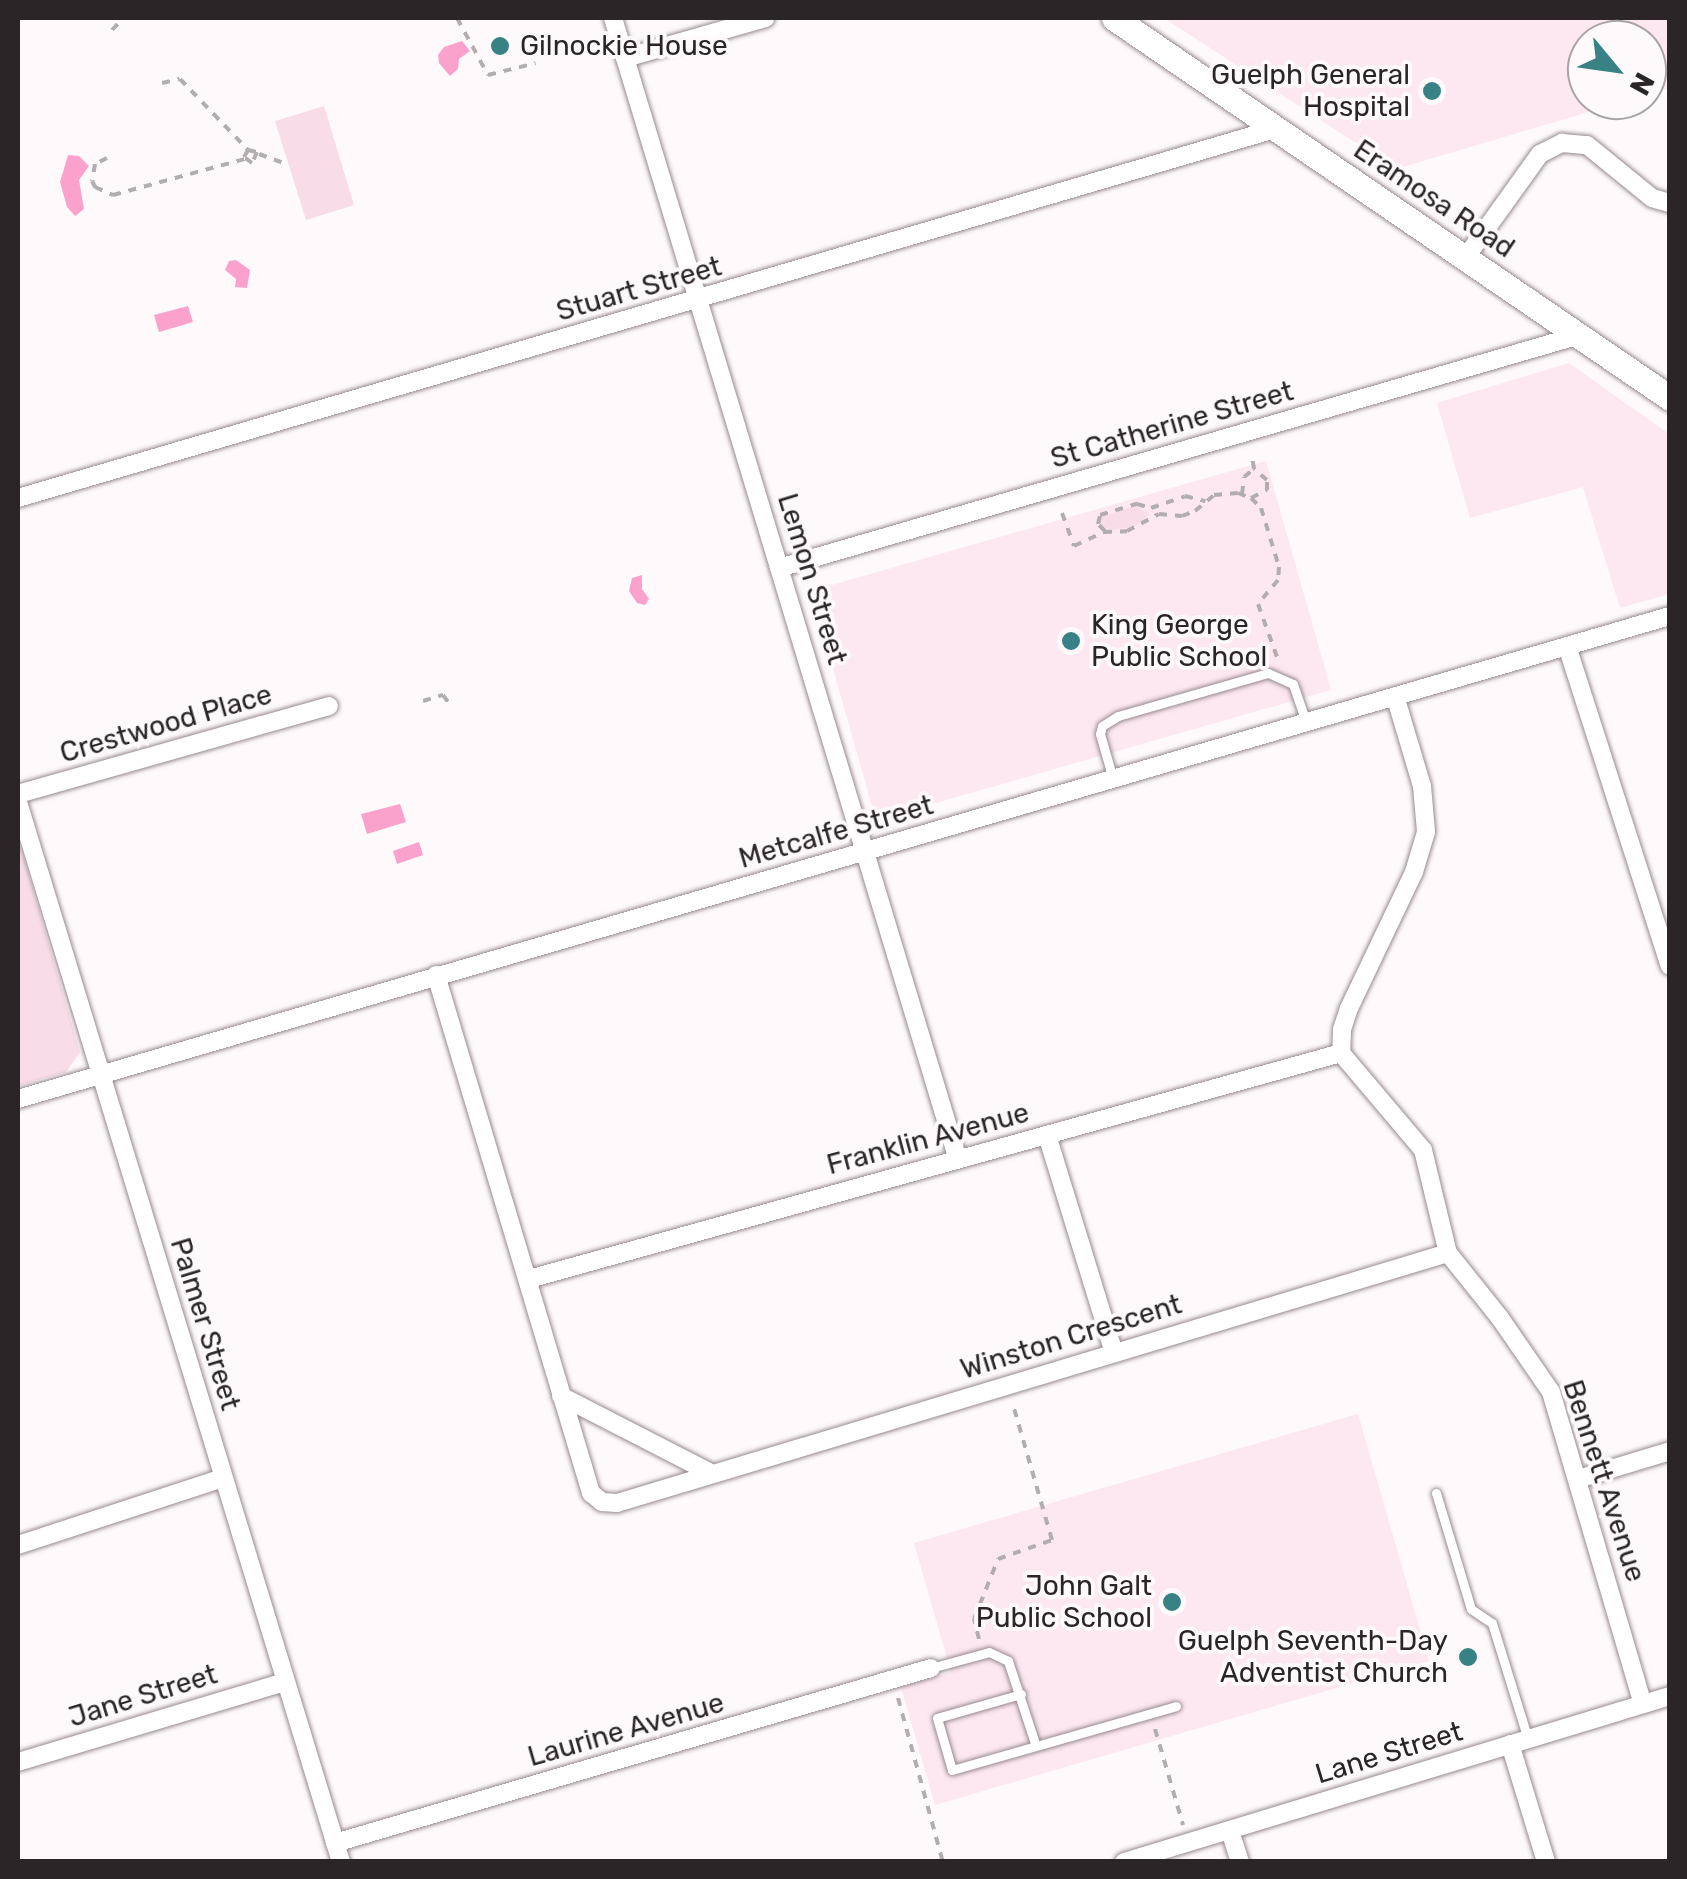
<!DOCTYPE html>
<html>
<head>
<meta charset="utf-8">
<style>
  body { margin:0 }
  #map { position:relative; width:1687px; height:1879px; overflow:hidden; background:#fef9fb; font-family:Rubik,sans-serif }
  div>[style] { position:absolute }
  [style*='--x'] { left:calc(var(--x)*1px); top:calc(var(--y)*1px); width:calc(var(--w)*1px); rotate:calc(var(--a)*1deg) }
  .built>* { inset:0; background:#fde7f1 }
  .green>* { inset:0; background:#f8dce8 }
  .water>* { inset:0; background:#faa2cc }
  .path>* { height:4px; margin-top:-2px; transform-origin:0; background:repeating-linear-gradient(90deg,#b3adb0 0 8px,transparent 0 16px) }
  .roads { filter:drop-shadow(0 0 2px #978a90) drop-shadow(0 0 2px #978a90) }
  .lane>* { height:9px; margin:-4.5px; padding:0 4.5px; transform-origin:4.5px; border-radius:4.5px; background:#fff }
  .street>* { height:18px; margin:-9px; padding:0 9px; transform-origin:9px; border-radius:9px; background:#fff }
  .secondary>* { height:25px; margin:-12.5px; padding:0 12.5px; transform-origin:12.5px; border-radius:12.5px; background:#fff }
  .dots>* { width:28px; height:28px; translate:-50% -50%; box-sizing:border-box; border:5px solid #fef9fb; border-radius:50% }
  span { translate:-50% -50%; white-space:nowrap; text-align:center; line-height:1.15; -webkit-text-stroke:8px #fef9fb; paint-order:stroke }
  .poi-label { font-size:28px; color:#2b2528 }
  .left { translate:0 -50%; text-align:left }
  .right { translate:-100% -50%; text-align:right }
  .street-label { font-size:28px; color:#2b2528 }
  .frame { position:absolute; inset:0; border:20px solid #2b2528; pointer-events:none }
  .north { position:absolute; left:1567px; top:20px; width:100px; height:100px; box-sizing:border-box; background:#fef9fb; border:2px solid #aaa4a7; border-radius:50%; rotate:119deg; font-size:28px; font-weight:700; line-height:40px; text-align:center; color:#2b2528 }
  .north::after { content:''; display:block; margin:auto; width:35px; height:45px; background:#388184; clip-path:polygon(50% 0,100% 100%,50% 72%,0 100%) }
</style>
</head>
<body>
<div id="map">
  <div class="built">
    <i style="clip-path:polygon(1164px 18px,1669px 18px,1669px 88px,1647px 95px,1647px 40px,1587px 40px,1587px 100px,1629px 100px,1396px 169px)"></i>
    <i style="clip-path:polygon(1569px 363px,1669px 434px,1669px 594px,1620px 608px,1583px 487px,1470px 518px,1437px 403px)"></i>
    <i style="clip-path:polygon(1266px 461px,1331px 690px,876px 820px,811px 591px)"></i>
    <i style="clip-path:polygon(1358px 1414px,1429px 1661px,935px 1805px,901px 1687px,951px 1672px,914px 1543px)"></i>
  </div>
  <div class="green">
    <i style="clip-path:polygon(324px 106px,354px 205px,306px 220px,275px 121px)"></i>
    <i style="clip-path:polygon(1136px 506px,1149px 514px,1136px 526px,1112px 530px,1101px 526px,1100px 517px)"></i>
    <i style="clip-path:polygon(18px 837px,80px 1052px,66px 1072px,18px 1086px)"></i>
  </div>
  <div class="water">
    <i style="clip-path:polygon(462px 41px,470px 51px,459px 59px,458px 69px,450px 76px,439px 63px,438px 55px,444px 47px)"></i>
    <i style="clip-path:polygon(68px 155px,79px 156px,89px 166px,79px 180px,84px 209px,75px 216px,67px 207px,60px 182px)"></i>
    <i style="clip-path:polygon(229px 261px,236px 260px,250px 270px,247px 288px,235px 287px,236px 279px,225px 270px)"></i>
    <i style="clip-path:polygon(188px 306px,193px 322px,159px 332px,154px 315px)"></i>
    <i style="clip-path:polygon(642px 575px,642px 589px,649px 599px,645px 605px,637px 603px,629px 591px,632px 578px)"></i>
    <i style="clip-path:polygon(400px 804px,406px 822px,367px 834px,361px 814px)"></i>
    <i style="clip-path:polygon(419px 842px,423px 855px,397px 864px,393px 851px)"></i>
  </div>
  <div class="path">
    <i style="--x:457;--y:18;--w:65;--a:61.5"></i>
    <i style="--x:488;--y:75;--w:49;--a:-14"></i>
    <i style="--x:112;--y:30;--w:16;--a:-47"></i>
    <i style="--x:162;--y:83;--w:18;--a:-13"></i>
    <i style="--x:180;--y:79;--w:98;--a:46.2"></i>
    <i style="--x:248;--y:150;--w:9;--a:13"></i>
    <i style="--x:257;--y:152;--w:12;--a:114"></i>
    <i style="--x:252;--y:163;--w:10;--a:-143"></i>
    <i style="--x:244;--y:157;--w:8;--a:-60"></i>
    <i style="--x:259;--y:154;--w:30;--a:20"></i>
    <i style="--x:107;--y:158;--w:13;--a:153"></i>
    <i style="--x:95;--y:164;--w:17;--a:100"></i>
    <i style="--x:92;--y:181;--w:7;--a:63"></i>
    <i style="--x:95;--y:187;--w:20;--a:24"></i>
    <i style="--x:113;--y:195;--w:137;--a:-15.3"></i>
    <i style="--x:1242;--y:494;--w:17;--a:-83"></i>
    <i style="--x:1244;--y:477;--w:13;--a:-39"></i>
    <i style="--x:1251;--y:498;--w:18;--a:-27"></i>
    <i style="--x:1267;--y:490;--w:10;--a:-90"></i>
    <i style="--x:1267;--y:480;--w:17;--a:-140"></i>
    <i style="--x:1254;--y:469;--w:12;--a:-99"></i>
    <i style="--x:1062;--y:513;--w:35;--a:70"></i>
    <i style="--x:1074;--y:546;--w:33;--a:-25"></i>
    <i style="--x:1104;--y:532;--w:23;--a:-2"></i>
    <i style="--x:1127;--y:531;--w:36;--a:-28"></i>
    <i style="--x:1159;--y:514;--w:23;--a:5"></i>
    <i style="--x:1182;--y:516;--w:14;--a:-21"></i>
    <i style="--x:1195;--y:511;--w:25;--a:-40"></i>
    <i style="--x:1214;--y:495;--w:24;--a:-5"></i>
    <i style="--x:1238;--y:493;--w:14;--a:21"></i>
    <i style="--x:1251;--y:498;--w:14;--a:45"></i>
    <i style="--x:1261;--y:508;--w:62;--a:73"></i>
    <i style="--x:1279;--y:567;--w:13;--a:94"></i>
    <i style="--x:1278;--y:580;--w:31;--a:130"></i>
    <i style="--x:1258;--y:604;--w:59;--a:70.3"></i>
    <i style="--x:1105;--y:531;--w:10;--a:-135"></i>
    <i style="--x:1098;--y:524;--w:9;--a:-77"></i>
    <i style="--x:1100;--y:515;--w:39;--a:-17"></i>
    <i style="--x:1137;--y:504;--w:15;--a:16"></i>
    <i style="--x:1151;--y:508;--w:36;--a:-19"></i>
    <i style="--x:1185;--y:496;--w:21;--a:14"></i>
    <i style="--x:423;--y:701;--w:21;--a:-17"></i>
    <i style="--x:443;--y:695;--w:14;--a:54"></i>
    <i style="--x:979;--y:1639;--w:21;--a:-104"></i>
    <i style="--x:974;--y:1619;--w:65;--a:-68.2"></i>
    <i style="--x:998;--y:1559;--w:57;--a:-19.4"></i>
    <i style="--x:1052;--y:1540;--w:141;--a:-106.1"></i>
    <i style="--x:898;--y:1698;--w:170;--a:74.7"></i>
    <i style="--x:1155;--y:1729;--w:100;--a:73.7"></i>
  </div>
  <div class="roads">
    <div class="lane">
      <i style="--x:1113;--y:779;--w:47;--a:-106.1"></i>
      <i style="--x:1100;--y:734;--w:8;--a:-76"></i>
      <i style="--x:1102;--y:726;--w:19;--a:-32"></i>
      <i style="--x:1118;--y:716;--w:156;--a:-16"></i>
      <i style="--x:1268;--y:673;--w:27;--a:24"></i>
      <i style="--x:1293;--y:684;--w:40;--a:71.1"></i>
      <i style="--x:1436;--y:1493;--w:121;--a:73.2"></i>
      <i style="--x:1471;--y:1609;--w:25;--a:34"></i>
      <i style="--x:1492;--y:1623;--w:121;--a:72.8"></i>
      <i style="--x:931;--y:1668;--w:60;--a:-15.4"></i>
      <i style="--x:989;--y:1652;--w:21;--a:25"></i>
      <i style="--x:1008;--y:1661;--w:89;--a:71.8"></i>
      <i style="--x:1021;--y:1694;--w:87;--a:164.1"></i>
      <i style="--x:937;--y:1718;--w:54;--a:73.9"></i>
      <i style="--x:952;--y:1770;--w:233;--a:-15.9"></i>
    </div>
    <div class="street">
      <i style="--x:613;--y:18;--w:1190;--a:73.19"></i>
      <i style="--x:625;--y:58;--w:146;--a:-15.9"></i>
      <i style="--x:1466;--y:257;--w:127;--a:-54.3"></i>
      <i style="--x:1540;--y:154;--w:25;--a:-27"></i>
      <i style="--x:1562;--y:143;--w:25;--a:5"></i>
      <i style="--x:1587;--y:145;--w:84;--a:39.2"></i>
      <i style="--x:1652;--y:198;--w:19;--a:16"></i>
      <i style="--x:18;--y:498;--w:1310;--a:-16.36"></i>
      <i style="--x:779;--y:568;--w:834;--a:-16.22"></i>
      <i style="--x:1567;--y:646;--w:336;--a:72.2"></i>
      <i style="--x:1396;--y:699;--w:91;--a:73.4"></i>
      <i style="--x:1422;--y:786;--w:46;--a:85"></i>
      <i style="--x:1426;--y:832;--w:42;--a:106.7"></i>
      <i style="--x:1414;--y:872;--w:151;--a:115.5"></i>
      <i style="--x:1349;--y:1008;--w:23;--a:108"></i>
      <i style="--x:1342;--y:1030;--w:23;--a:92"></i>
      <i style="--x:1341;--y:1053;--w:127;--a:49.8"></i>
      <i style="--x:1423;--y:1150;--w:106;--a:76.4"></i>
      <i style="--x:1448;--y:1253;--w:83;--a:51.3"></i>
      <i style="--x:1500;--y:1318;--w:90;--a:55.4"></i>
      <i style="--x:1551;--y:1392;--w:325;--a:73.6"></i>
      <i style="--x:18;--y:794;--w:323;--a:-15.8"></i>
      <i style="--x:18;--y:802;--w:1108;--a:73.05"></i>
      <i style="--x:436;--y:975;--w:541;--a:73.34"></i>
      <i style="--x:591;--y:1493;--w:14;--a:39"></i>
      <i style="--x:602;--y:1502;--w:15;--a:4"></i>
      <i style="--x:617;--y:1503;--w:868;--a:-16.74"></i>
      <i style="--x:18;--y:1099;--w:1721;--a:-16.3"></i>
      <i style="--x:1047;--y:1135;--w:228;--a:72.9"></i>
      <i style="--x:529;--y:1279;--w:843;--a:-15.55"></i>
      <i style="--x:561;--y:1396;--w:169;--a:27.2"></i>
      <i style="--x:1578;--y:1479;--w:96;--a:-16.9"></i>
      <i style="--x:18;--y:1545;--w:216;--a:-18.1"></i>
      <i style="--x:1510;--y:1744;--w:123;--a:73"></i>
      <i style="--x:18;--y:1762;--w:278;--a:-16.7"></i>
      <i style="--x:1230;--y:1831;--w:33;--a:72"></i>
      <i style="--x:335;--y:1843;--w:621;--a:-16.36"></i>
      <i style="--x:1124;--y:1862;--w:571;--a:-16.91"></i>
    </div>
    <div class="secondary">
      <i style="--x:1114;--y:18;--w:673;--a:34.35"></i>
    </div>
  </div>
  <div class="dots">
    <i style="left:500px;top:46px;background:#388184"></i>
    <i style="left:1432px;top:91px;background:#388184"></i>
    <i style="left:1071px;top:641px;background:#388184"></i>
    <i style="left:1172px;top:1602px;background:#388184"></i>
    <i style="left:1468px;top:1657px;background:#388184"></i>
  </div>
  <div class="poi-label">
    <span class="left" style="left:520px;top:46px">Gilnockie House</span>
    <span class="right" style="left:1410px;top:91px">Guelph General<br>Hospital</span>
    <span class="left" style="left:1091px;top:641px">King George<br>Public School</span>
    <span class="right" style="left:1152px;top:1602px">John Galt<br>Public School</span>
    <span class="right" style="left:1448px;top:1657px">Guelph Seventh-Day<br>Adventist Church</span>
  </div>
  <div class="street-label">
    <span style="left:1434px;top:199px;rotate:34deg">Eramosa Road</span>
    <span style="left:639px;top:289px;rotate:-16deg">Stuart Street</span>
    <span style="left:1172px;top:425px;rotate:-16deg">St Catherine Street</span>
    <span style="left:812px;top:579px;rotate:73deg">Lemon Street</span>
    <span style="left:166px;top:724px;rotate:-16deg">Crestwood Place</span>
    <span style="left:836px;top:832px;rotate:-16deg">Metcalfe Street</span>
    <span style="left:928px;top:1139px;rotate:-15deg">Franklin Avenue</span>
    <span style="left:205px;top:1324px;rotate:73deg">Palmer Street</span>
    <span style="left:1071px;top:1337px;rotate:-17deg">Winston Crescent</span>
    <span style="left:1604px;top:1481px;rotate:72deg">Bennett Avenue</span>
    <span style="left:143px;top:1696px;rotate:-17deg">Jane Street</span>
    <span style="left:626px;top:1730px;rotate:-16deg">Laurine Avenue</span>
    <span style="left:1389px;top:1753px;rotate:-17deg">Lane Street</span>
  </div>
  <div class="frame"></div>
  <div class="north">N</div>
</div>
</body>
</html>
